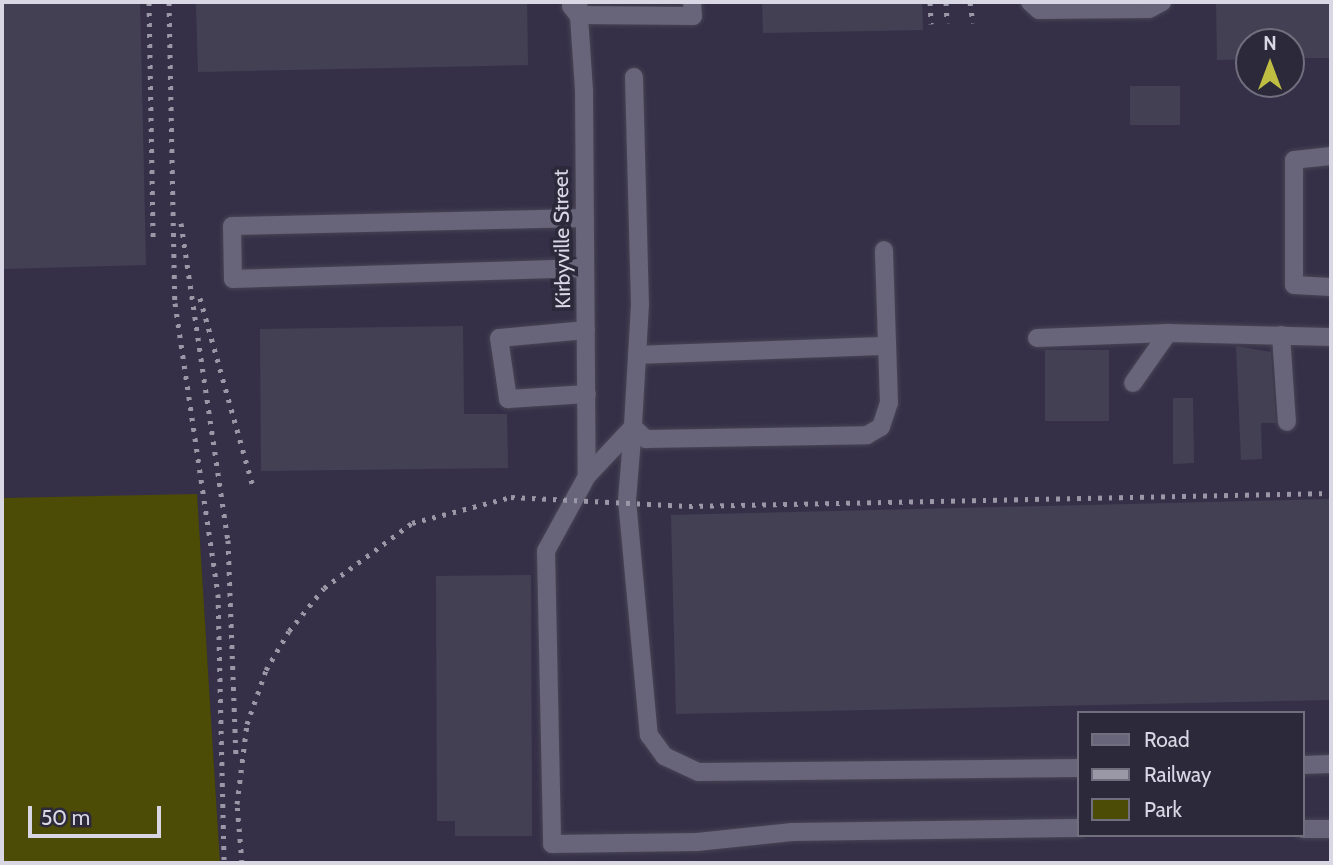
<!DOCTYPE html>
<html>
<head>
<meta charset="utf-8">
<style>
  body { margin:0 }
  #map { position:relative; width:1333px; height:865px; overflow:hidden; background:#2c293b; font-family:Cabin,sans-serif }
  div>[style] { position:absolute }
  [style*='--x'] { left:calc(var(--x)*1px); top:calc(var(--y)*1px); width:calc(var(--w)*1px); rotate:calc(var(--a)*1deg) }
  .built>* { inset:0; background:#353048 }
  .green>* { inset:0; background:#4d4c07 }
  .building>* { inset:0; background:#444054 }
  .roads { filter:drop-shadow(0 0 2px #484453) drop-shadow(0 0 2px #484453) }
  .minor>* { height:18px; margin:-9px; padding:0 9px; transform-origin:9px; border-radius:9px; background:#686479 }
  .rail>* { height:5px; margin-top:-2.5px; transform-origin:0; background:repeating-linear-gradient(90deg,#9a98a6 0 3.5px,transparent 0 10.5px) }
  span { translate:-50% -50%; white-space:nowrap; text-align:center; line-height:1.15; -webkit-text-stroke:7px #2c293b; paint-order:stroke }
  .street-label { font-size:21px; color:#d8d7e3 }
  .frame { position:absolute; inset:0; border:4px solid #d8d7e3; pointer-events:none }
  .legend { position:absolute; left:1077px; top:711px; width:228px; height:126px; box-sizing:border-box; background:#2c293b; border:2px solid #716f7e; margin:0; padding:9px 12px; list-style:none; font-size:21px; color:#d8d7e3 }
  .legend li { display:flex; align-items:center; gap:14px; height:35px }
  .legend b { width:35px; border:2px solid #716f7e }
  .north { position:absolute; left:1235px; top:28px; width:70px; height:70px; box-sizing:border-box; background:#2c293b; border:2px solid #716f7e; border-radius:50%; rotate:0deg; font-size:19px; font-weight:700; line-height:28px; text-align:center; color:#d8d7e3 }
  .north::after { content:''; display:block; margin:auto; width:24px; height:32px; background:#bfbe42; clip-path:polygon(50% 0,100% 100%,50% 72%,0 100%) }
  .scale { position:absolute; left:28px; top:806px; width:133px; height:32px; box-sizing:border-box; border:4px solid #d8d7e3; border-top:0; padding-left:9px; font-size:21px; line-height:24px; white-space:nowrap; color:#d8d7e3; -webkit-text-stroke:5px #2c293b; paint-order:stroke }
</style>
</head>
<body>
<div id="map">
  <div class="built">
    <i style="clip-path:polygon(evenodd,2px 2px,1331px 2px,1331px 863px,220px 863px,197px 495px,2px 498px,2px 2px,1249px 42px,1291px 42px,1291px 84px,1249px 84px,1249px 42px,2px 2px,1079px 713px,1303px 713px,1303px 835px,1079px 835px,1079px 713px)"></i>
  </div>
  <div class="green">
    <i style="clip-path:polygon(197px 494px,220px 863px,2px 863px,2px 498px)"></i>
  </div>
  <div class="building">
    <i style="clip-path:polygon(2px 2px,140px 2px,146px 265px,2px 269px)"></i>
    <i style="clip-path:polygon(196px 2px,527px 2px,528px 65px,198px 72px)"></i>
    <i style="clip-path:polygon(762px 2px,922px 2px,923px 30px,763px 33px)"></i>
    <i style="clip-path:polygon(1216px 2px,1331px 2px,1331px 58px,1291px 58px,1291px 42px,1249px 42px,1249px 59px,1217px 60px)"></i>
    <i style="clip-path:polygon(1130px 86px,1180px 86px,1180px 125px,1130px 125px)"></i>
    <i style="clip-path:polygon(463px 326px,464px 414px,507px 414px,508px 468px,261px 471px,260px 329px)"></i>
    <i style="clip-path:polygon(1236px 346px,1271px 352px,1276px 423px,1261px 423px,1262px 459px,1241px 460px)"></i>
    <i style="clip-path:polygon(1045px 350px,1109px 350px,1109px 421px,1045px 421px)"></i>
    <i style="clip-path:polygon(1173px 398px,1193px 398px,1194px 463px,1173px 464px)"></i>
    <i style="clip-path:polygon(1331px 499px,1331px 700px,676px 714px,671px 515px)"></i>
    <i style="clip-path:polygon(531px 575px,532px 836px,455px 836px,455px 821px,437px 821px,436px 576px)"></i>
  </div>
  <div class="roads">
    <div class="minor">
      <i style="--x:578;--y:2;--w:88;--a:86.1"></i>
      <i style="--x:584;--y:90;--w:386;--a:89.6"></i>
      <i style="--x:1030;--y:2;--w:12;--a:42"></i>
      <i style="--x:1039;--y:10;--w:110;--a:-0.5"></i>
      <i style="--x:1149;--y:9;--w:15;--a:-28"></i>
      <i style="--x:571;--y:6;--w:11;--a:52"></i>
      <i style="--x:578;--y:15;--w:115;--a:0.5"></i>
      <i style="--x:693;--y:16;--w:14;--a:-94"></i>
      <i style="--x:634;--y:77;--w:227;--a:88.5"></i>
      <i style="--x:640;--y:304;--w:123;--a:93.3"></i>
      <i style="--x:633;--y:427;--w:67;--a:133.2"></i>
      <i style="--x:587;--y:476;--w:85;--a:118.7"></i>
      <i style="--x:546;--y:551;--w:293;--a:88.8"></i>
      <i style="--x:552;--y:844;--w:145;--a:-0.8"></i>
      <i style="--x:697;--y:842;--w:96;--a:-6"></i>
      <i style="--x:792;--y:832;--w:287;--a:-0.8"></i>
      <i style="--x:1331;--y:156;--w:37;--a:174"></i>
      <i style="--x:1294;--y:160;--w:125;--a:90"></i>
      <i style="--x:1294;--y:285;--w:37;--a:3"></i>
      <i style="--x:585;--y:218;--w:353;--a:178.7"></i>
      <i style="--x:232;--y:226;--w:53;--a:88.9"></i>
      <i style="--x:233;--y:279;--w:352;--a:-1.8"></i>
      <i style="--x:586;--y:330;--w:87;--a:174.7"></i>
      <i style="--x:499;--y:338;--w:62;--a:81.6"></i>
      <i style="--x:508;--y:399;--w:79;--a:-3.6"></i>
      <i style="--x:1168;--y:333;--w:163;--a:1.4"></i>
      <i style="--x:1281;--y:335;--w:87;--a:86.1"></i>
      <i style="--x:1037;--y:338;--w:131;--a:-2.2"></i>
      <i style="--x:1168;--y:333;--w:61;--a:125"></i>
      <i style="--x:637;--y:355;--w:250;--a:-2.1"></i>
      <i style="--x:633;--y:427;--w:73;--a:94.7"></i>
      <i style="--x:627;--y:500;--w:236;--a:84.7"></i>
      <i style="--x:649;--y:735;--w:26;--a:54"></i>
      <i style="--x:664;--y:756;--w:38;--a:25"></i>
      <i style="--x:699;--y:772;--w:380;--a:-0.6"></i>
      <i style="--x:633;--y:427;--w:18;--a:43"></i>
      <i style="--x:646;--y:439;--w:221;--a:-1"></i>
      <i style="--x:867;--y:435;--w:16;--a:-30"></i>
      <i style="--x:881;--y:427;--w:25;--a:-72"></i>
      <i style="--x:889;--y:403;--w:153;--a:-91.9"></i>
      <i style="--x:1303;--y:765;--w:28;--a:-2"></i>
      <i style="--x:1303;--y:829;--w:28;--a:0"></i>
    </div>
  </div>
  <div class="rail">
    <i style="--x:149;--y:2;--w:235;--a:89"></i>
    <i style="--x:169;--y:2;--w:301;--a:88.9"></i>
    <i style="--x:175;--y:303;--w:294;--a:81.6"></i>
    <i style="--x:218;--y:594;--w:269;--a:88.7"></i>
    <i style="--x:930;--y:2;--w:22;--a:87"></i>
    <i style="--x:946;--y:2;--w:21;--a:87"></i>
    <i style="--x:970;--y:2;--w:21;--a:82"></i>
    <i style="--x:181;--y:223;--w:320;--a:81.6"></i>
    <i style="--x:228;--y:540;--w:215;--a:87.9"></i>
    <i style="--x:200;--y:298;--w:195;--a:74.3"></i>
    <i style="--x:242;--y:863;--w:59;--a:-94.8"></i>
    <i style="--x:237;--y:804;--w:81;--a:-82.9"></i>
    <i style="--x:247;--y:724;--w:57;--a:-70.6"></i>
    <i style="--x:266;--y:670;--w:45;--a:-59.5"></i>
    <i style="--x:289;--y:631;--w:55;--a:-50.9"></i>
    <i style="--x:324;--y:588;--w:109;--a:-36.5"></i>
    <i style="--x:412;--y:523;--w:102;--a:-14.7"></i>
    <i style="--x:511;--y:497;--w:178;--a:2.9"></i>
    <i style="--x:689;--y:506;--w:642;--a:-1.16"></i>
  </div>
  <div class="street-label">
    <span style="left:562px;top:239px;rotate:-91deg">Kirbyville Street</span>
  </div>
  <div class="frame"></div>
  <ul class="legend">
  <li><b style="height:9px;background:#686479"></b>Road</li>
  <li><b style="height:9px;background:#9a98a6"></b>Railway</li>
  <li><b style="height:19px;background:#4d4c07"></b>Park</li>
  </ul>
  <div class="north">N</div>
  <div class="scale">50 m</div>
</div>
</body>
</html>
